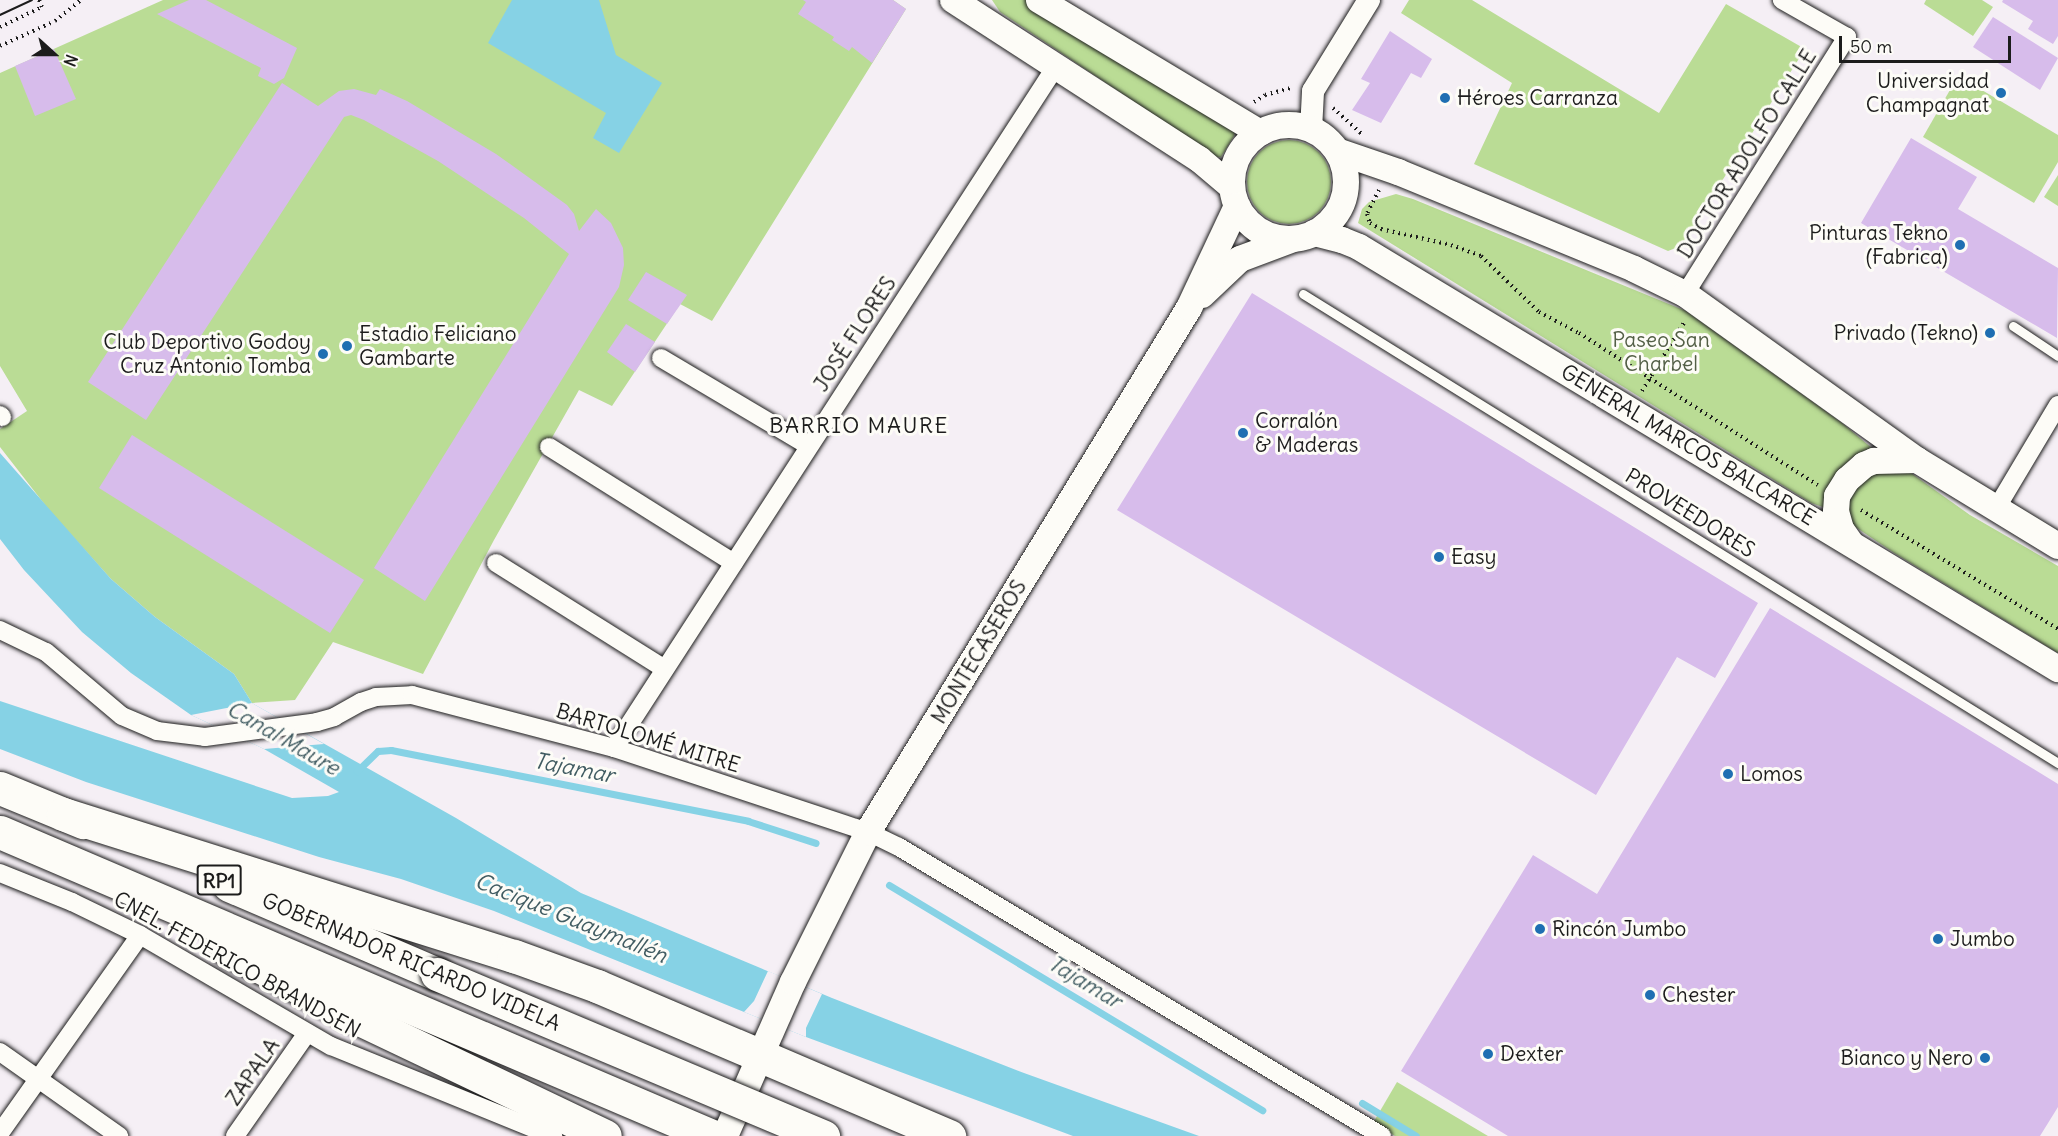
<!DOCTYPE html>
<html>
<head>
<meta charset="utf-8">
<style>
  body { margin:0 }
  #map { position:relative; width:2058px; height:1136px; overflow:hidden; background:#f5eff5; font-family:Delius,sans-serif }
  div>[style] { position:absolute }
  [style*='--x'] { left:calc(var(--x)*1px); top:calc(var(--y)*1px); width:calc(var(--w)*1px); rotate:calc(var(--a)*1deg) }
  .green>* { inset:0; background:#badc95 }
  .round { border-radius:50% }
  .water>* { inset:0; background:#86d2e5 }
  .pier>* { inset:0; background:#f5eff5 }
  .stream>* { height:7px; margin:-3.5px; padding:0 3.5px; transform-origin:3.5px; border-radius:3.5px; background:#86d2e5 }
  .building>* { inset:0; background:#d7bceb }
  .path>* { height:4px; margin-top:-2px; transform-origin:0; background:repeating-linear-gradient(90deg,#1c1c1c 0 1.5px,transparent 0 6px) }
  .roads { filter:drop-shadow(0 0 2px #1c1c1c) drop-shadow(0 0 2px #1c1c1c) }
  .service>* { height:9px; margin:-4.5px; padding:0 4.5px; transform-origin:4.5px; border-radius:4.5px; background:#fdfcf7 }
  .minor>* { height:18px; margin:-9px; padding:0 9px; transform-origin:9px; border-radius:9px; background:#fdfcf7 }
  .tertiary>* { height:22px; margin:-11px; padding:0 11px; transform-origin:11px; border-radius:11px; background:#fdfcf7 }
  .secondary>* { height:26px; margin:-13px; padding:0 13px; transform-origin:13px; border-radius:13px; background:#fdfcf7 }
  .secondary>.ring { margin:-13px; padding:0; box-sizing:content-box; background:none; border:26px solid #fdfcf7; border-radius:50% }
  .motorway>* { height:33px; margin:-16.5px; padding:0 16.5px; transform-origin:16.5px; border-radius:16.5px; background:#fdfcf7 }
  .tram>* { height:1.5px; margin:-0.75px; padding:0 0.75px; transform-origin:0.75px; border-radius:0.75px; background:#1c1c1c }
  .bridges { filter:drop-shadow(0 0 2px #1c1c1c) drop-shadow(0 0 2px #1c1c1c) }
  .motorway-bridge>* { height:33px; margin:-16.5px; padding:0 16.5px; transform-origin:16.5px; border-radius:16.5px; background:#fdfcf7 }
  .dots>* { width:16px; height:16px; translate:-50% -50%; box-sizing:border-box; border:3px solid #fdfcf7; border-radius:50% }
  span { translate:-50% -50%; white-space:nowrap; text-align:center; line-height:1.15; -webkit-text-stroke:6px #fdfcf7; paint-order:stroke }
  .shield-label span { padding:2px 4px; background:#fdfcf7; border:2px solid; border-radius:4px; -webkit-text-stroke-width:0 }
  .shield-label { font-size:20px; color:#1c1c1c; font-weight:700 }
  .poi-label { font-size:21px; color:#1c1c1c }
  .right { translate:-100% -50%; text-align:right }
  .left { translate:0 -50%; text-align:left }
  .street-label { font-size:21px; color:#1c1c1c }
  .park-label { font-size:21px; color:#535f46 }
  .neighbourhood-label { font-size:22px; color:#1c1c1c; letter-spacing:1.5px }
  .water-label { font-size:22px; color:#415c62; font-style:italic }
  .north { position:absolute; left:24px; top:24px; width:60px; height:60px; -webkit-text-stroke:4px #fdfcf7; paint-order:stroke; rotate:111deg; font-size:16px; font-weight:700; line-height:24px; text-align:center; color:#1c1c1c }
  .north::after { content:''; display:block; margin:auto; width:21px; height:27px; background:#1c1c1c; clip-path:polygon(50% 0,100% 100%,50% 72%,0 100%) }
  .scale { position:absolute; left:1839px; top:36px; width:172px; height:27px; box-sizing:border-box; border:3px solid #1c1c1c; border-top:0; padding-left:8px; font-size:18px; line-height:21px; white-space:nowrap; color:#1c1c1c; -webkit-text-stroke:4px #fdfcf7; paint-order:stroke }
</style>
</head>
<body>
<div id="map">
  <div class="green">
    <i style="clip-path:polygon(163px 0,893px 0,906px 9px,712px 321px,680px 304px,612px 406px,579px 390px,494px 540px,423px 674px,333px 642px,295px 700px,252px 703px,234px 674px,155px 617px,111px 579px,49px 510px,0 447px,0 429px,27px 411px,0 366px,0 73px)"></i>
    <i style="clip-path:polygon(992px 0,1026px 0,1235px 132px,1234px 136px,1221px 157px,1217px 157px,1000px 12px)"></i>
    <i style="clip-path:polygon(1409px 0,1472px 0,1659px 113px,1726px 4px,1805px 49px,1681px 246px,1668px 251px,1474px 164px,1512px 83px,1401px 13px)"></i>
    <i style="clip-path:polygon(1926px 0,1982px 0,1993px 7px,1973px 36px,1924px 4px)"></i>
    <i style="clip-path:polygon(1958px 76px,2058px 135px,2058px 162px,2034px 203px,1923px 137px)"></i>
    <i class="round" style="left:1247px;top:140px;width:84px;height:84px"></i>
    <i style="clip-path:polygon(2058px 175px,2058px 206px,2044px 197px)"></i>
    <i style="clip-path:polygon(1396px 194px,1413px 199px,1686px 311px,1842px 423px,1873px 449px,1853px 457px,1844px 466px,1826px 508px,1811px 503px,1358px 223px,1362px 209px,1369px 202px)"></i>
    <i style="clip-path:polygon(1904px 468px,1970px 515px,2058px 566px,2058px 653px,1894px 553px,1845px 520px,1845px 497px,1864px 475px)"></i>
    <i style="clip-path:polygon(1397px 1082px,1488px 1136px,1395px 1136px,1373px 1123px)"></i>
  </div>
  <div class="water">
    <i style="clip-path:polygon(512px 0,599px 0,616px 55px,662px 83px,619px 153px,593px 138px,606px 113px,488px 43px)"></i>
    <i style="clip-path:polygon(0 453px,111px 579px,155px 617px,234px 674px,252px 703px,456px 818px,581px 893px,832px 998px,1024px 1073px,1199px 1136px,1073px 1136px,806px 1037px,494px 911px,401px 879px,319px 857px,86px 782px,0 749px,0 701px,292px 798px,328px 796px,339px 792px,264px 749px,191px 715px,131px 673px,82px 632px,24px 570px,0 539px)"></i>
  </div>
  <div class="pier">
    <i style="clip-path:polygon(252px 703px,324px 744px,264px 749px,191px 715px)"></i>
    <i style="clip-path:polygon(768px 971px,822px 994px,806px 1028px,806px 1037px,744px 1012px,754px 1001px)"></i>
  </div>
  <div class="stream">
    <i style="--x:357;--y:771;--w:29;--a:-44"></i>
    <i style="--x:378;--y:751;--w:13;--a:-4"></i>
    <i style="--x:391;--y:750;--w:364;--a:11.2"></i>
    <i style="--x:748;--y:821;--w:71;--a:17.9"></i>
    <i style="--x:889;--y:885;--w:436;--a:31.1"></i>
    <i style="--x:1362;--y:1103;--w:63;--a:31.4"></i>
  </div>
  <div class="building">
    <i style="clip-path:polygon(189px 0,206px 0,297px 48px,284px 78px,274px 84px,258px 76px,261px 68px,157px 14px)"></i>
    <i style="clip-path:polygon(803px 0,893px 0,906px 9px,872px 63px,852px 47px,849px 51px,832px 40px,834px 37px,798px 14px,806px 2px)"></i>
    <i style="clip-path:polygon(2003px 0,2058px 0,2058px 36px,2053px 44px,2028px 29px,2033px 21px,2002px 2px)"></i>
    <i style="clip-path:polygon(1993px 17px,2058px 58px,2040px 90px,1973px 47px)"></i>
    <i style="clip-path:polygon(1390px 31px,1432px 59px,1421px 78px,1411px 73px,1381px 123px,1352px 110px,1370px 83px,1361px 79px)"></i>
    <i style="clip-path:polygon(54px 49px,76px 99px,35px 116px,15px 66px)"></i>
    <i style="clip-path:polygon(282px 83px,318px 106px,339px 91px,354px 89px,376px 95px,380px 89px,407px 101px,496px 154px,567px 205px,574px 214px,579px 231px,596px 209px,611px 223px,623px 248px,624px 265px,619px 287px,425px 601px,374px 568px,569px 254px,524px 218px,438px 161px,364px 120px,351px 115px,344px 117px,146px 420px,88px 382px)"></i>
    <i style="clip-path:polygon(1911px 138px,1977px 177px,1958px 209px,2058px 268px,2057px 338px,1861px 223px)"></i>
    <i style="clip-path:polygon(646px 272px,687px 295px,667px 324px,628px 300px)"></i>
    <i style="clip-path:polygon(1252px 293px,1758px 603px,1715px 678px,1677px 657px,1596px 795px,1117px 510px)"></i>
    <i style="clip-path:polygon(626px 324px,655px 342px,635px 372px,607px 352px)"></i>
    <i style="clip-path:polygon(132px 435px,364px 580px,330px 633px,99px 488px)"></i>
    <i style="clip-path:polygon(1770px 608px,2058px 784px,2058px 1107px,2040px 1136px,1508px 1136px,1401px 1071px,1533px 855px,1597px 894px)"></i>
  </div>
  <div class="path">
    <i style="--x:0;--y:27;--w:47;--a:-25.5"></i>
    <i style="--x:42;--y:7;--w:8;--a:-113"></i>
    <i style="--x:0;--y:46;--w:60;--a:-24.4"></i>
    <i style="--x:55;--y:21;--w:33;--a:-39"></i>
    <i style="--x:1254;--y:102;--w:13;--a:-32"></i>
    <i style="--x:1265;--y:95;--w:27;--a:-15"></i>
    <i style="--x:1333;--y:108;--w:38;--a:42"></i>
    <i style="--x:1379;--y:190;--w:27;--a:117"></i>
    <i style="--x:1367;--y:214;--w:9;--a:72"></i>
    <i style="--x:1370;--y:223;--w:13;--a:29"></i>
    <i style="--x:1381;--y:229;--w:72;--a:12.9"></i>
    <i style="--x:1451;--y:245;--w:32;--a:20"></i>
    <i style="--x:1481;--y:256;--w:81;--a:44"></i>
    <i style="--x:1539;--y:312;--w:45;--a:27.7"></i>
    <i style="--x:1579;--y:333;--w:283;--a:32.5"></i>
    <i style="--x:1642;--y:391;--w:82;--a:-58.4"></i>
    <i style="--x:1861;--y:510;--w:230;--a:31.1"></i>
  </div>
  <div class="roads">
    <div class="service">
      <i style="--x:1303;--y:294;--w:889;--a:31.85"></i>
      <i style="--x:2013;--y:326;--w:54;--a:33.7"></i>
    </div>
    <div class="minor">
      <i style="--x:1685;--y:294;--w:304;--a:-57.8"></i>
      <i style="--x:1847;--y:37;--w:75;--a:-150.4"></i>
      <i style="--x:661;--y:358;--w:172;--a:30.7"></i>
      <i style="--x:0;--y:415;--w:3;--a:45"></i>
      <i style="--x:549;--y:447;--w:218;--a:32.1"></i>
      <i style="--x:1996;--y:509;--w:121;--a:-59.2"></i>
      <i style="--x:496;--y:563;--w:199;--a:32.1"></i>
      <i style="--x:0;--y:630;--w:51;--a:25.6"></i>
      <i style="--x:46;--y:652;--w:99;--a:40.1"></i>
      <i style="--x:122;--y:716;--w:38;--a:23"></i>
      <i style="--x:157;--y:731;--w:48;--a:7.1"></i>
      <i style="--x:205;--y:737;--w:113;--a:-7.6"></i>
      <i style="--x:317;--y:722;--w:18;--a:-16"></i>
      <i style="--x:334;--y:717;--w:31;--a:-29"></i>
      <i style="--x:361;--y:702;--w:16;--a:-18"></i>
      <i style="--x:376;--y:697;--w:36;--a:-3"></i>
      <i style="--x:412;--y:695;--w:209;--a:14.7"></i>
      <i style="--x:614;--y:748;--w:268;--a:18.3"></i>
      <i style="--x:868;--y:832;--w:34;--a:26"></i>
      <i style="--x:899;--y:847;--w:563;--a:30.89"></i>
      <i style="--x:614;--y:748;--w:813;--a:-57.05"></i>
      <i style="--x:0;--y:873;--w:78;--a:21.9"></i>
      <i style="--x:72;--y:902;--w:76;--a:25.9"></i>
      <i style="--x:140;--y:935;--w:221;--a:30.2"></i>
      <i style="--x:331;--y:1046;--w:240;--a:22.1"></i>
      <i style="--x:0;--y:1052;--w:146;--a:35.2"></i>
      <i style="--x:0;--y:1133;--w:242;--a:-54.7"></i>
      <i style="--x:235;--y:1136;--w:126;--a:-55"></i>
    </div>
    <div class="tertiary">
      <i style="--x:1311;--y:130;--w:39;--a:-87"></i>
      <i style="--x:1313;--y:91;--w:107;--a:-58.4"></i>
    </div>
    <div class="secondary">
      <i style="--x:953;--y:0;--w:293;--a:32.9"></i>
      <i style="--x:1199;--y:159;--w:43;--a:40.3"></i>
      <i style="--x:1039;--y:0;--w:258;--a:31"></i>
      <i class="ring" style="left:1232px;top:125px;width:88px;height:88px"></i>
      <i style="--x:1337;--y:151;--w:65;--a:19"></i>
      <i style="--x:1398;--y:172;--w:255;--a:22.3"></i>
      <i style="--x:1634;--y:269;--w:57;--a:26.1"></i>
      <i style="--x:1685;--y:294;--w:285;--a:35.6"></i>
      <i style="--x:1917;--y:460;--w:165;--a:31.4"></i>
      <i style="--x:1314;--y:233;--w:29;--a:14"></i>
      <i style="--x:1342;--y:240;--w:18;--a:22"></i>
      <i style="--x:1359;--y:247;--w:817;--a:31.12"></i>
      <i style="--x:1202;--y:295;--w:52;--a:-43.5"></i>
      <i style="--x:1240;--y:259;--w:54;--a:-20.4"></i>
      <i style="--x:1850;--y:542;--w:16;--a:-125"></i>
      <i style="--x:1841;--y:529;--w:18;--a:-106"></i>
      <i style="--x:1836;--y:512;--w:16;--a:-86"></i>
      <i style="--x:1837;--y:496;--w:19;--a:-58"></i>
      <i style="--x:1847;--y:480;--w:23;--a:-41"></i>
      <i style="--x:1864;--y:465;--w:11;--a:-22"></i>
      <i style="--x:1874;--y:461;--w:43;--a:-1.3"></i>
      <i style="--x:725;--y:1136;--w:168;--a:-66.2"></i>
      <i style="--x:793;--y:982;--w:168;--a:-63.4"></i>
      <i style="--x:868;--y:832;--w:615;--a:-58.51"></i>
      <i style="--x:1189;--y:308;--w:113;--a:-64.8"></i>
    </div>
    <div class="motorway">
      <i style="--x:0;--y:788;--w:90;--a:22.3"></i>
      <i style="--x:63;--y:814;--w:473;--a:17.5"></i>
      <i style="--x:514;--y:956;--w:88;--a:19.9"></i>
      <i style="--x:597;--y:986;--w:383;--a:23.1"></i>
      <i style="--x:0;--y:832;--w:774;--a:23.12"></i>
      <i style="--x:229;--y:885;--w:226;--a:23.2"></i>
      <i style="--x:227;--y:949;--w:132;--a:28.1"></i>
      <i style="--x:343;--y:1011;--w:290;--a:25.5"></i>
    </div>
  </div>
  <div class="tram">
    <i style="--x:0;--y:15;--w:35;--a:-25"></i>
  </div>
  <div class="bridges">
    <div class="motorway-bridge">
      <i style="--x:437;--y:974;--w:419;--a:22.8"></i>
    </div>
  </div>
  <div class="dots">
    <i style="left:2001px;top:93px;background:#1f6fb2"></i>
    <i style="left:1445px;top:98px;background:#1f6fb2"></i>
    <i style="left:1960px;top:245px;background:#1f6fb2"></i>
    <i style="left:1990px;top:333px;background:#1f6fb2"></i>
    <i style="left:347px;top:346px;background:#1f6fb2"></i>
    <i style="left:323px;top:354px;background:#1f6fb2"></i>
    <i style="left:1243px;top:433px;background:#1f6fb2"></i>
    <i style="left:1439px;top:557px;background:#1f6fb2"></i>
    <i style="left:1728px;top:774px;background:#1f6fb2"></i>
    <i style="left:1540px;top:929px;background:#1f6fb2"></i>
    <i style="left:1938px;top:939px;background:#1f6fb2"></i>
    <i style="left:1650px;top:995px;background:#1f6fb2"></i>
    <i style="left:1488px;top:1054px;background:#1f6fb2"></i>
    <i style="left:1985px;top:1058px;background:#1f6fb2"></i>
  </div>
  <div class="shield-label">
    <span style="left:219px;top:880px">RP1</span>
  </div>
  <div class="poi-label">
    <span class="right" style="left:1989px;top:93px">Universidad<br>Champagnat</span>
    <span class="left" style="left:1457px;top:98px">Héroes Carranza</span>
    <span class="right" style="left:1948px;top:245px">Pinturas Tekno<br>(Fabrica)</span>
    <span class="right" style="left:1978px;top:333px">Privado (Tekno)</span>
    <span class="left" style="left:359px;top:346px">Estadio Feliciano<br>Gambarte</span>
    <span class="right" style="left:311px;top:354px">Club Deportivo Godoy<br>Cruz Antonio Tomba</span>
    <span class="left" style="left:1255px;top:433px">Corralón<br>&amp; Maderas</span>
    <span class="left" style="left:1451px;top:557px">Easy</span>
    <span class="left" style="left:1740px;top:774px">Lomos</span>
    <span class="left" style="left:1552px;top:929px">Rincón Jumbo</span>
    <span class="left" style="left:1950px;top:939px">Jumbo</span>
    <span class="left" style="left:1662px;top:995px">Chester</span>
    <span class="left" style="left:1500px;top:1054px">Dexter</span>
    <span class="right" style="left:1973px;top:1058px">Bianco y Nero</span>
  </div>
  <div class="street-label">
    <span style="left:1747px;top:154px;rotate:-58deg">DOCTOR ADOLFO CALLE</span>
    <span style="left:855px;top:334px;rotate:-57deg">JOSÉ FLORES</span>
    <span style="left:1688px;top:445px;rotate:31deg">GENERAL MARCOS BALCARCE</span>
    <span style="left:1690px;top:513px;rotate:32deg">PROVEEDORES</span>
    <span style="left:979px;top:652px;rotate:-59deg">MONTECASEROS</span>
    <span style="left:648px;top:738px;rotate:17deg">BARTOLOMÉ MITRE</span>
    <span style="left:411px;top:962px;rotate:23deg">GOBERNADOR RICARDO VIDELA</span>
    <span style="left:237px;top:965px;rotate:29deg">CNEL. FEDERICO BRANDSEN</span>
    <span style="left:253px;top:1072px;rotate:-55deg">ZAPALA</span>
  </div>
  <div class="park-label">
    <span style="left:1661px;top:352px">Paseo San<br>Charbel</span>
  </div>
  <div class="neighbourhood-label">
    <span style="left:859px;top:426px">BARRIO MAURE</span>
  </div>
  <div class="water-label">
    <span style="left:283px;top:738px;rotate:30deg">Canal Maure</span>
    <span style="left:574px;top:768px;rotate:11deg">Tajamar</span>
    <span style="left:571px;top:918px;rotate:22deg">Cacique Guaymallén</span>
    <span style="left:1085px;top:982px;rotate:31deg">Tajamar</span>
  </div>
  <div class="north">N</div>
  <div class="scale">50 m</div>
</div>
</body>
</html>
